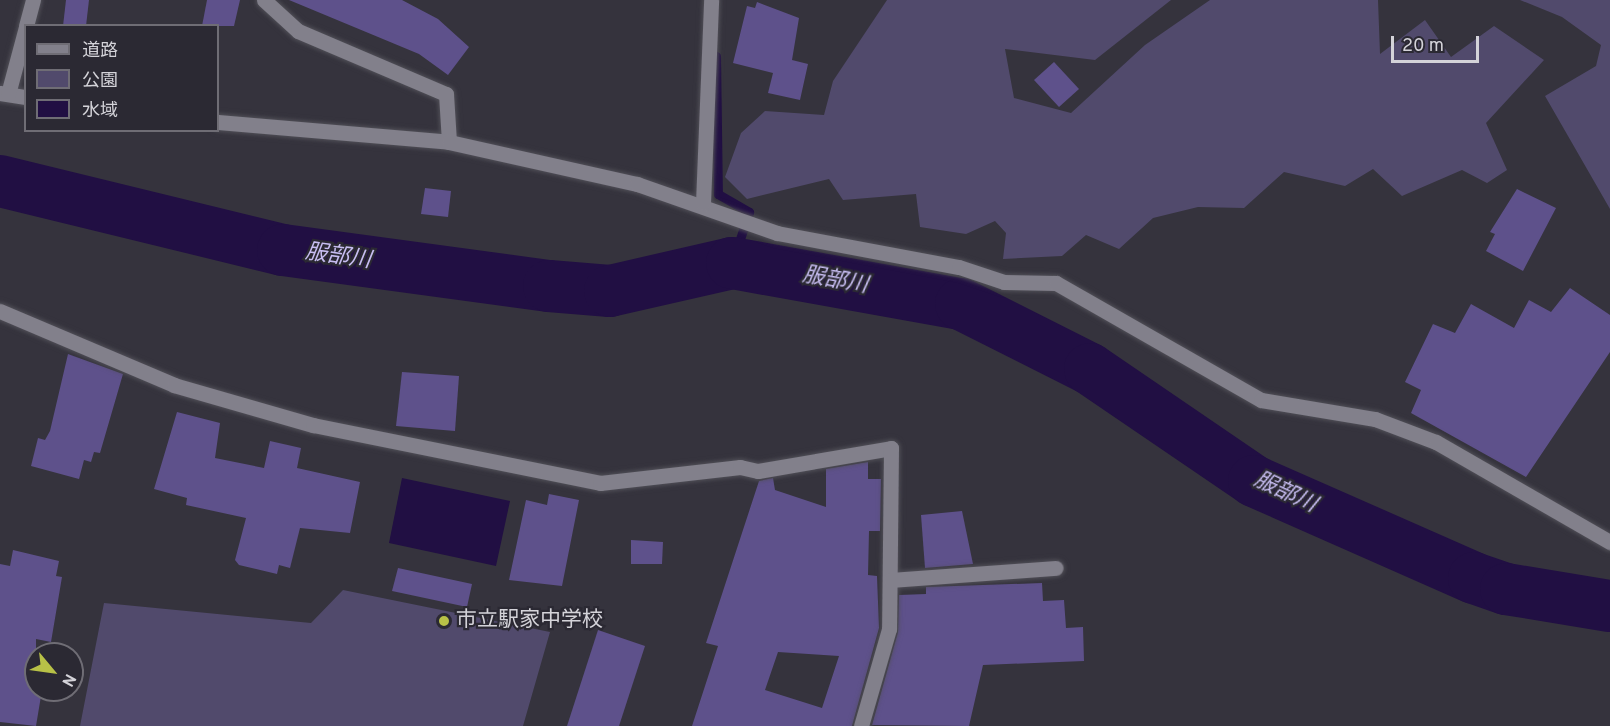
<!DOCTYPE html>
<html>
<head>
<meta charset="utf-8">
<style>
  body { margin:0 }
  #map { position:relative; width:1610px; height:726px; overflow:hidden; background:#35333d; font-family:Overpass,"Noto Sans JP",sans-serif }
  div>[style] { position:absolute }
  [style*='--x'] { left:calc(var(--x)*1px); top:calc(var(--y)*1px); width:calc(var(--w)*1px); rotate:calc(var(--a)*1deg) }
  .green>* { inset:0; background:#514a6c }
  .water>* { inset:0; background:#210f43 }
  .stream>* { height:9px; margin:-4.5px; padding:0 4.5px; transform-origin:4.5px; border-radius:4.5px; background:#210f43 }
  .river>* { height:52px; margin:-26px; padding:0 26px; transform-origin:26px; border-radius:26px; background:#210f43 }
  .building>* { inset:0; background:#5e518b }
  .roads { filter:drop-shadow(0 0 2px #504f57) drop-shadow(0 0 2px #504f57) }
  .minor>* { height:15px; margin:-7.5px; padding:0 7.5px; transform-origin:7.5px; border-radius:7.5px; background:#82808b }
  .dots>* { width:16px; height:16px; translate:-50% -50%; box-sizing:border-box; border:3px solid #2b2933; border-radius:50% }
  span { translate:-50% -50%; white-space:nowrap; text-align:center; line-height:1.15; -webkit-text-stroke:4.5px #2b2933; paint-order:stroke }
  .poi-label { font-size:21px; color:#d4d3d9 }
  .left { translate:0 -50%; text-align:left }
  .water-label { font-size:22px; color:#c7bdf1; font-style:italic }
  .legend { position:absolute; left:24px; top:24px; width:195px; height:108px; box-sizing:border-box; background:#2b2933; border:2px solid #6f6d75; margin:0; padding:8px 10px; list-style:none; font-size:18px; color:#d4d3d9 }
  .legend li { display:flex; align-items:center; gap:12px; height:30px }
  .legend b { width:30px; border:2px solid #6f6d75 }
  .north { position:absolute; left:24px; top:642px; width:60px; height:60px; box-sizing:border-box; background:#2b2933; border:2px solid #6f6d75; border-radius:50%; rotate:119deg; font-size:16px; font-weight:700; line-height:24px; text-align:center; color:#d4d3d9 }
  .north::after { content:''; display:block; margin:auto; width:21px; height:27px; background:#b8c147; clip-path:polygon(50% 0,100% 100%,50% 72%,0 100%) }
  .scale { position:absolute; left:1391px; top:36px; width:88px; height:27px; box-sizing:border-box; border:3px solid #d4d3d9; border-top:0; padding-left:8px; font-size:18px; line-height:21px; white-space:nowrap; color:#d4d3d9; -webkit-text-stroke:4px #2b2933; paint-order:stroke }
</style>
</head>
<body>
<div id="map">
  <div class="green">
    <i style="clip-path:polygon(887px 0,1171px 0,1095px 60px,1005px 49px,1014px 98px,1071px 113px,1145px 45px,1210px 0,1378px 0,1380px 54px,1425px 20px,1451px 57px,1494px 26px,1544px 60px,1486px 123px,1507px 170px,1487px 183px,1462px 170px,1402px 196px,1373px 169px,1345px 186px,1284px 172px,1244px 208px,1198px 207px,1153px 218px,1119px 249px,1086px 235px,1062px 256px,1003px 259px,1006px 233px,995px 221px,966px 234px,920px 227px,916px 194px,843px 200px,829px 179px,747px 199px,725px 177px,741px 133px,765px 111px,824px 115px,833px 81px)"></i>
    <i style="clip-path:polygon(1520px 0,1610px 0,1610px 209px,1545px 96px,1596px 66px,1601px 45px,1562px 17px)"></i>
    <i style="clip-path:polygon(343px 590px,550px 632px,523px 726px,80px 726px,104px 603px,311px 623px)"></i>
  </div>
  <div class="water">
    <i style="clip-path:polygon(402px 478px,510px 501px,496px 566px,389px 543px)"></i>
  </div>
  <div class="stream">
    <i style="--x:716;--y:56;--w:138;--a:89.2"></i>
    <i style="--x:718;--y:194;--w:36;--a:30"></i>
    <i style="--x:749;--y:212;--w:54;--a:108.4"></i>
  </div>
  <div class="river">
    <i style="--x:0;--y:181;--w:291;--a:13.7"></i>
    <i style="--x:283;--y:250;--w:268;--a:7.7"></i>
    <i style="--x:549;--y:286;--w:61;--a:4.7"></i>
    <i style="--x:610;--y:291;--w:125;--a:-12.9"></i>
    <i style="--x:732;--y:263;--w:233;--a:10.2"></i>
    <i style="--x:961;--y:304;--w:144;--a:26.7"></i>
    <i style="--x:1090;--y:369;--w:199;--a:34.3"></i>
    <i style="--x:1254;--y:481;--w:240;--a:23.8"></i>
    <i style="--x:1474;--y:578;--w:34;--a:19"></i>
    <i style="--x:1506;--y:589;--w:105;--a:9.3"></i>
  </div>
  <div class="building">
    <i style="clip-path:polygon(66px 0,89px 0,86px 26px,63px 26px)"></i>
    <i style="clip-path:polygon(207px 0,240px 0,234px 26px,202px 26px)"></i>
    <i style="clip-path:polygon(289px 0,402px 0,438px 19px,469px 47px,448px 75px,419px 54px)"></i>
    <i style="clip-path:polygon(757px 2px,799px 18px,792px 60px,808px 64px,800px 100px,768px 93px,773px 73px,733px 63px,747px 6px,755px 8px)"></i>
    <i style="clip-path:polygon(1054px 62px,1079px 89px,1059px 107px,1034px 80px)"></i>
    <i style="clip-path:polygon(425px 188px,451px 191px,448px 217px,421px 214px)"></i>
    <i style="clip-path:polygon(1517px 189px,1556px 208px,1523px 271px,1486px 251px,1495px 234px,1490px 232px)"></i>
    <i style="clip-path:polygon(1570px 288px,1610px 315px,1610px 352px,1526px 477px,1411px 413px,1421px 390px,1405px 382px,1433px 324px,1455px 333px,1471px 304px,1514px 328px,1529px 300px,1551px 312px)"></i>
    <i style="clip-path:polygon(68px 354px,123px 374px,100px 453px,94px 452px,91px 462px,84px 460px,79px 479px,31px 466px,38px 438px,45px 440px,50px 431px)"></i>
    <i style="clip-path:polygon(402px 372px,459px 376px,455px 431px,396px 426px)"></i>
    <i style="clip-path:polygon(177px 412px,220px 423px,215px 458px,264px 468px,270px 441px,301px 448px,297px 468px,360px 482px,350px 533px,300px 528px,290px 568px,279px 565px,277px 574px,239px 565px,235px 560px,246px 518px,186px 505px,187px 498px,154px 489px)"></i>
    <i style="clip-path:polygon(evenodd,868px 462px,868px 479px,881px 479px,880px 531px,869px 531px,868px 575px,877px 576px,879px 628px,852px 726px,692px 726px,718px 646px,706px 643px,759px 481px,773px 478px,775px 490px,826px 507px,826px 469px,868px 462px,778px 652px,839px 656px,822px 708px,765px 690px,778px 652px)"></i>
    <i style="clip-path:polygon(549px 494px,579px 500px,562px 586px,509px 580px,526px 500px,547px 505px)"></i>
    <i style="clip-path:polygon(962px 511px,973px 564px,925px 568px,921px 515px)"></i>
    <i style="clip-path:polygon(631px 540px,663px 542px,662px 564px,631px 564px)"></i>
    <i style="clip-path:polygon(13px 550px,59px 561px,56px 576px,62px 577px,51px 642px,36px 639px,36px 690px,42px 690px,36px 726px,0 722px,0 564px,10px 566px)"></i>
    <i style="clip-path:polygon(398px 568px,472px 584px,467px 607px,392px 591px)"></i>
    <i style="clip-path:polygon(1042px 583px,1043px 601px,1064px 600px,1066px 628px,1083px 627px,1084px 661px,983px 665px,969px 726px,872px 725px,898px 632px,899px 595px,926px 594px,926px 587px)"></i>
    <i style="clip-path:polygon(598px 630px,645px 646px,619px 726px,567px 726px)"></i>
  </div>
  <div class="roads">
    <div class="minor">
      <i style="--x:264;--y:0;--w:46;--a:42.4"></i>
      <i style="--x:298;--y:31;--w:161;--a:23.1"></i>
      <i style="--x:446;--y:94;--w:48;--a:86.4"></i>
      <i style="--x:26;--y:26;--w:27;--a:-75"></i>
      <i style="--x:0;--y:93;--w:26;--a:9"></i>
      <i style="--x:8;--y:94;--w:69;--a:-75"></i>
      <i style="--x:218;--y:122;--w:232;--a:4.9"></i>
      <i style="--x:449;--y:142;--w:193;--a:12.6"></i>
      <i style="--x:637;--y:184;--w:148;--a:19.3"></i>
      <i style="--x:777;--y:233;--w:185;--a:10.6"></i>
      <i style="--x:959;--y:267;--w:47;--a:18.4"></i>
      <i style="--x:1004;--y:282;--w:52;--a:1.1"></i>
      <i style="--x:1056;--y:283;--w:236;--a:29.7"></i>
      <i style="--x:1261;--y:400;--w:116;--a:9.5"></i>
      <i style="--x:1375;--y:419;--w:65;--a:20.7"></i>
      <i style="--x:1436;--y:442;--w:201;--a:29.9"></i>
      <i style="--x:703;--y:203;--w:203;--a:-87.7"></i>
      <i style="--x:0;--y:311;--w:189;--a:23"></i>
      <i style="--x:174;--y:385;--w:145;--a:16.1"></i>
      <i style="--x:313;--y:425;--w:293;--a:11.4"></i>
      <i style="--x:600;--y:483;--w:141;--a:-6.5"></i>
      <i style="--x:740;--y:467;--w:18;--a:13"></i>
      <i style="--x:758;--y:471;--w:135;--a:-9.8"></i>
      <i style="--x:891;--y:448;--w:181;--a:90.6"></i>
      <i style="--x:889;--y:629;--w:101;--a:106.1"></i>
      <i style="--x:891;--y:580;--w:165;--a:-4.2"></i>
    </div>
  </div>
  <div class="dots">
    <i style="left:444px;top:621px;background:#b8c147"></i>
  </div>
  <div class="poi-label">
    <span class="left" style="left:456px;top:621px">市立駅家中学校</span>
  </div>
  <div class="water-label">
    <span style="left:338px;top:257px;rotate:8deg">服部川</span>
    <span style="left:835px;top:281px;rotate:10deg">服部川</span>
    <span style="left:1285px;top:493px;rotate:25deg">服部川</span>
  </div>
  <ul class="legend">
  <li><b style="height:8px;background:#82808b"></b>道路</li>
  <li><b style="height:16px;background:#514a6c"></b>公園</li>
  <li><b style="height:16px;background:#210f43"></b>水域</li>
  </ul>
  <div class="north">N</div>
  <div class="scale">20 m</div>
</div>
</body>
</html>
